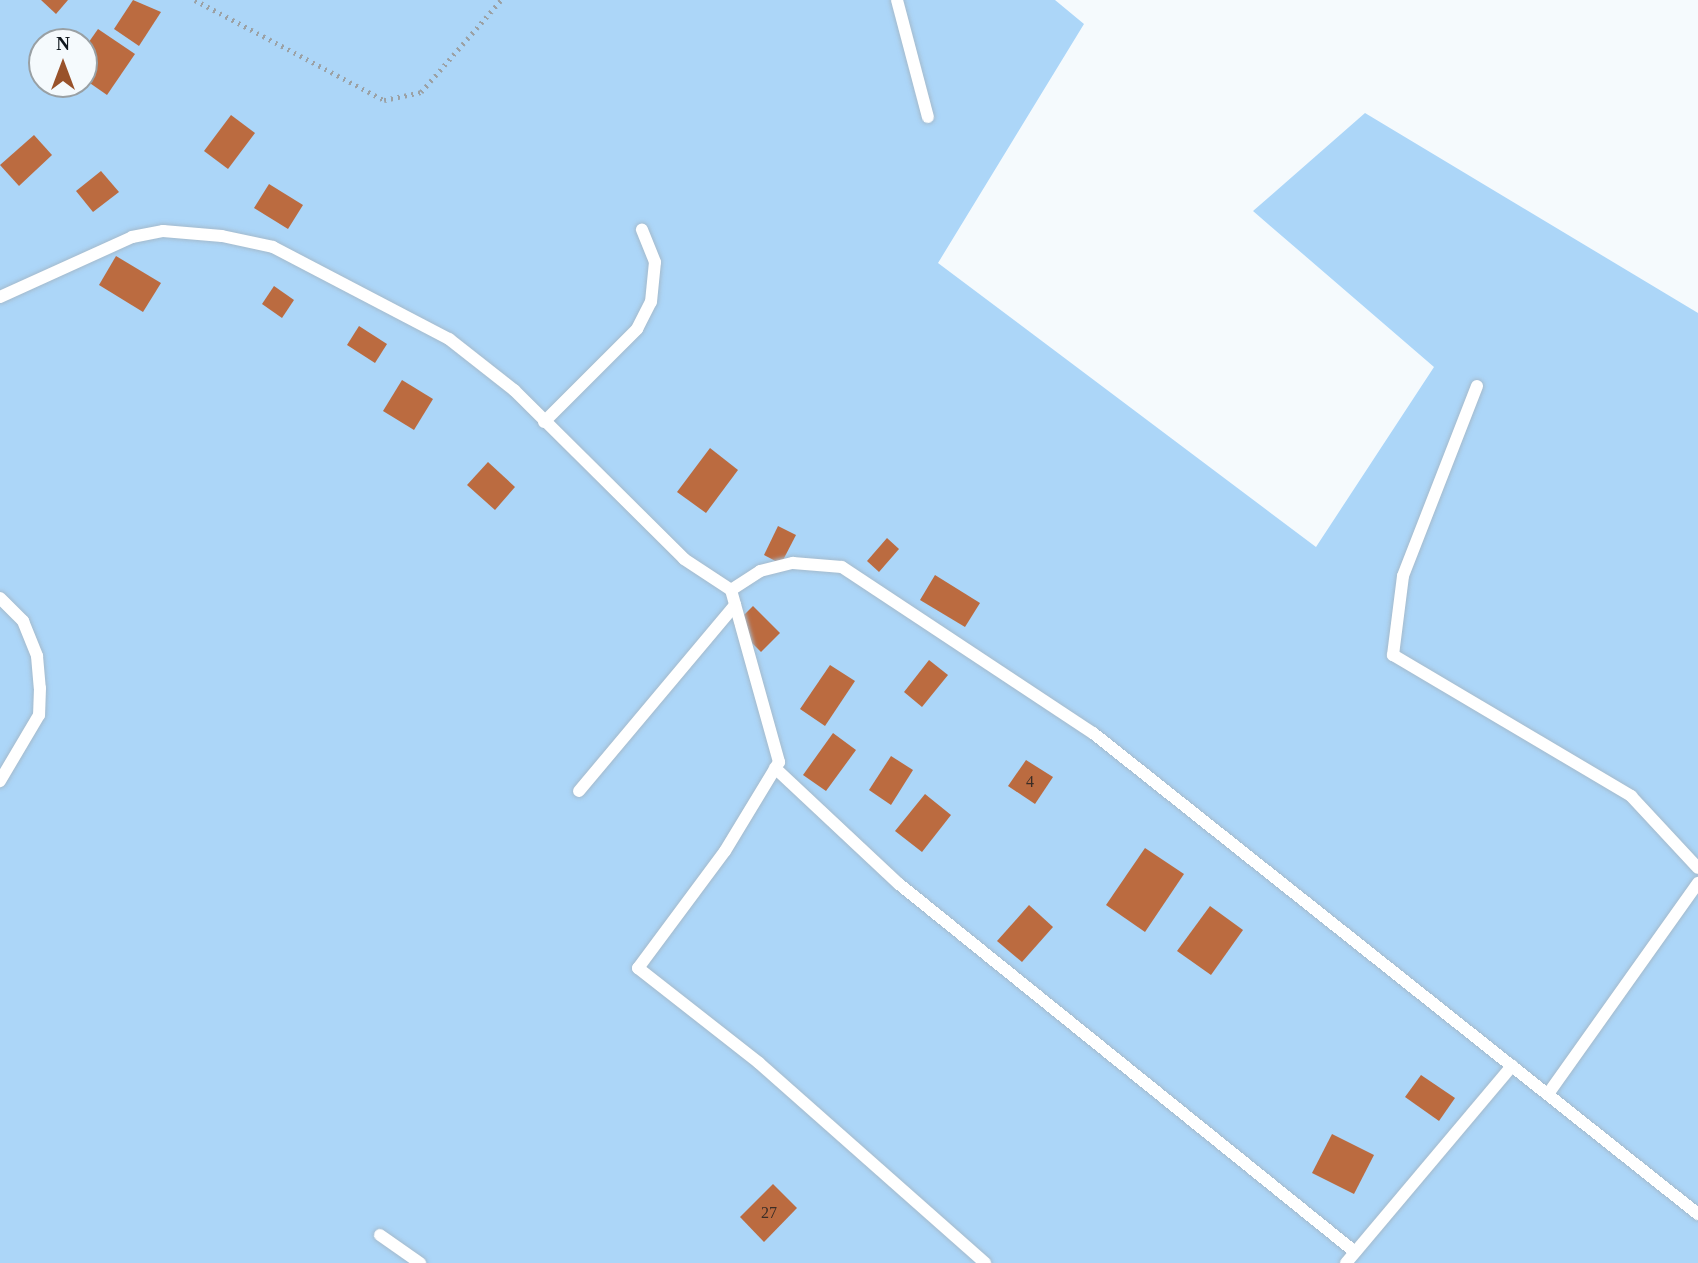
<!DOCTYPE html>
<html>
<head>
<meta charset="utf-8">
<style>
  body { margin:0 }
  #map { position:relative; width:1698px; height:1263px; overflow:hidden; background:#f5fafd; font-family:Georgia,serif }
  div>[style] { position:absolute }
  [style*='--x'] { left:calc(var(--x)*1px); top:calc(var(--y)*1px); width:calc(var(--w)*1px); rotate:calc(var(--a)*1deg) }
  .green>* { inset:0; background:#acd6f8 }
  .building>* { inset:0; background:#bb6b40 }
  .path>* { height:4.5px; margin-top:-2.25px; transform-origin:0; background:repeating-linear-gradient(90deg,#9ba1a5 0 2px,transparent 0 7px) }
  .roads { filter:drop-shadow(0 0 2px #a4bacc) drop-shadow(0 0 2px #a4bacc) }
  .lane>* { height:12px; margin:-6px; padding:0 6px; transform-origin:6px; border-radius:6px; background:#fff }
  span { translate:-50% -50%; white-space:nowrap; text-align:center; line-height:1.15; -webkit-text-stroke:7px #f5fafd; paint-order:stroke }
  .number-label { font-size:16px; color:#3b2d26 }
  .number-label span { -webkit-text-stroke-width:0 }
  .north { position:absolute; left:28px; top:28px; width:70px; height:70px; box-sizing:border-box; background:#f5fafd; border:2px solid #99a0a4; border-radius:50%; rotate:0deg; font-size:19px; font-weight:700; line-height:28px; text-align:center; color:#10181e }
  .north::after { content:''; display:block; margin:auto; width:24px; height:32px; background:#99522b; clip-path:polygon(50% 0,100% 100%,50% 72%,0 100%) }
</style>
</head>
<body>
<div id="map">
  <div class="green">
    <i style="clip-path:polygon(evenodd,0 0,1055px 0,1084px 24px,938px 263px,1316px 547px,1434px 367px,1253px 211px,1365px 113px,1698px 313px,1698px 1263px,0 1263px,0 0,42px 42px,84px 42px,84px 84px,42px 84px,42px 42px)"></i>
  </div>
  <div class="building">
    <i style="clip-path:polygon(41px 0,68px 0,56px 14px)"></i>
    <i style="clip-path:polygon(133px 0,161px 12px,139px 46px,114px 29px)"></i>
    <i style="clip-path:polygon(98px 29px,135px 54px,107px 95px,84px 79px,84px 49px)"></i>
    <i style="clip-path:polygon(231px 115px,255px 133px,228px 169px,204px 151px)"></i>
    <i style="clip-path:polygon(34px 135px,52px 155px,19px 186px,0 165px)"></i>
    <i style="clip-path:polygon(101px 171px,119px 192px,93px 212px,76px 191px)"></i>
    <i style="clip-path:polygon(269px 184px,303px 205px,288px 229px,254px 208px)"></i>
    <i style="clip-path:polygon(116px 256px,161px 283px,143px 312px,99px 285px)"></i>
    <i style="clip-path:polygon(274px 286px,294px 300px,282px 318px,262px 304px)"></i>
    <i style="clip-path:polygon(359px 326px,387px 344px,375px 363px,347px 345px)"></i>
    <i style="clip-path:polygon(402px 380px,433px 399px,414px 430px,383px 411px)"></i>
    <i style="clip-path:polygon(710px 448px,738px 470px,706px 513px,677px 492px)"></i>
    <i style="clip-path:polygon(488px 462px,515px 487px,495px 510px,467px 485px)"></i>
    <i style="clip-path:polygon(778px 526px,796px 535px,781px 564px,764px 555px)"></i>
    <i style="clip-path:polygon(887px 538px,899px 549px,879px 572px,867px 561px)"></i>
    <i style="clip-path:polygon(935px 575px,980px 603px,965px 627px,920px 600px)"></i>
    <i style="clip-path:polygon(753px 606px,780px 633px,761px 652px,734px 625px)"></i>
    <i style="clip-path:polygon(929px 660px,948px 675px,922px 707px,904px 692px)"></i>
    <i style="clip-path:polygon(830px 665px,855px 681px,825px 726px,800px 709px)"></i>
    <i style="clip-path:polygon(833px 733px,856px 750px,826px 791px,803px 775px)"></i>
    <i style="clip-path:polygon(891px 756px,913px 770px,891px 805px,869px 790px)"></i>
    <i style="clip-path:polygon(1026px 760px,1053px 777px,1035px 804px,1008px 786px)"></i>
    <i style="clip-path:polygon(925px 794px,951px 815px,922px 852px,895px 831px)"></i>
    <i style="clip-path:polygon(1145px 848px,1184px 874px,1145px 932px,1106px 905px)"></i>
    <i style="clip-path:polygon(1029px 905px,1053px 927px,1022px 962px,997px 941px)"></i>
    <i style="clip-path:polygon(1210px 906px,1243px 930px,1211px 975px,1177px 951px)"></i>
    <i style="clip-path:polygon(1421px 1075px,1455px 1098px,1439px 1121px,1405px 1097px)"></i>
    <i style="clip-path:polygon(1332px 1134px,1374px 1155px,1354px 1194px,1312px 1173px)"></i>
    <i style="clip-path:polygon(773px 1184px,797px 1208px,764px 1242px,740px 1217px)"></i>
  </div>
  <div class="path">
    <i style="--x:195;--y:0;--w:214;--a:27.9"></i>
    <i style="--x:384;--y:100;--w:38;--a:-12"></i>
    <i style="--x:421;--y:92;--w:122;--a:-49"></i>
  </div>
  <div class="roads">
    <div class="lane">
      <i style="--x:897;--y:0;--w:121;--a:75.2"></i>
      <i style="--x:0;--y:297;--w:145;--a:-24.4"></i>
      <i style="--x:132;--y:237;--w:32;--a:-11"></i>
      <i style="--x:163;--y:231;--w:59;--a:4.8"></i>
      <i style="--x:222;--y:236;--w:52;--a:12.2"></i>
      <i style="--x:273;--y:247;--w:199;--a:27.6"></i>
      <i style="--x:449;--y:339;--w:83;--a:38.1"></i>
      <i style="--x:514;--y:390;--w:240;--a:44.8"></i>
      <i style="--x:684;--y:559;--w:56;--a:33.4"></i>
      <i style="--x:731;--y:590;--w:35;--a:-33"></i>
      <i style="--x:760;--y:571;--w:34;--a:-14"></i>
      <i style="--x:793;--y:563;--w:49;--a:4.7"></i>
      <i style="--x:842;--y:567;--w:301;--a:33.5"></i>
      <i style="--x:1093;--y:733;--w:773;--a:38.49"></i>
      <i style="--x:1477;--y:386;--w:204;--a:111.3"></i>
      <i style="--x:1403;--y:576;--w:80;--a:97.2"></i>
      <i style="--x:1393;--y:655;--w:277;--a:30.6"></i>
      <i style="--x:1631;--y:796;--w:98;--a:47.1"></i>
      <i style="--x:544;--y:422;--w:132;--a:-45"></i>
      <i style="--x:637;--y:329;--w:30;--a:-63"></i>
      <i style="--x:651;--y:302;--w:40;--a:-84.3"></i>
      <i style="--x:655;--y:262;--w:35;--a:-112"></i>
      <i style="--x:731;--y:590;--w:179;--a:74.4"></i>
      <i style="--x:779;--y:762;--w:104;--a:121.2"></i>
      <i style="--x:725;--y:851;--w:146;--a:126.6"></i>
      <i style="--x:638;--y:968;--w:154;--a:38.1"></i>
      <i style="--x:759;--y:1063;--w:302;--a:41.5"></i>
      <i style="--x:0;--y:598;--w:33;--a:45"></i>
      <i style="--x:23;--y:621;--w:38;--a:68"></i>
      <i style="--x:37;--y:656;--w:32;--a:85"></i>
      <i style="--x:40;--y:688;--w:27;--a:92"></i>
      <i style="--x:39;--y:715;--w:77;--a:120.6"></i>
      <i style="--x:775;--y:768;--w:170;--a:43.1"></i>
      <i style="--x:899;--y:884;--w:586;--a:38.9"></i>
      <i style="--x:579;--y:791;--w:243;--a:-50"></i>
      <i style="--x:1548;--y:1094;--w:259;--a:-54.6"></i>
      <i style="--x:380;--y:1235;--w:49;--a:35"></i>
      <i style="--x:1346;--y:1263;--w:258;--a:-49.9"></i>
    </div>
  </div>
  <div class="number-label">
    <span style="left:1030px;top:782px">4</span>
    <span style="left:769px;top:1213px">27</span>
  </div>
  <div class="north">N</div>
</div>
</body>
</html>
